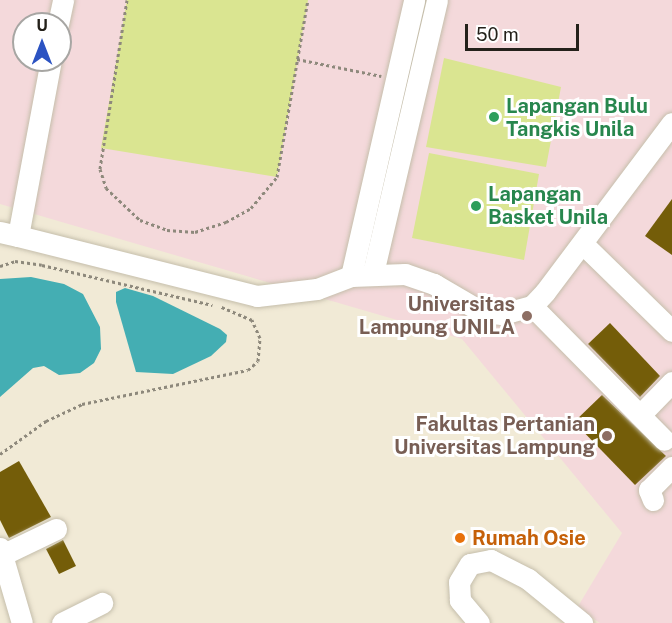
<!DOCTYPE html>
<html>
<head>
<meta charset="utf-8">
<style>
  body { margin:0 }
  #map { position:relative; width:672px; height:623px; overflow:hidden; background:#f1ead6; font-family:"Public Sans",sans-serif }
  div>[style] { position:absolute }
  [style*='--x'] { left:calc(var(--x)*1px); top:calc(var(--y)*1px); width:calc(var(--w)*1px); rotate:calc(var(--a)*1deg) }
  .education>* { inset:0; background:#f4d9db }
  .green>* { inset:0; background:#dae591 }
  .water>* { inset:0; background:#44aeb3 }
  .building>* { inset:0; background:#745d09 }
  .path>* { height:3px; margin-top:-1.5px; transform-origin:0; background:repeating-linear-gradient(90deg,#8e897c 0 3px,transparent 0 6px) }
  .roads { filter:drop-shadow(0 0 2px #c5beab) drop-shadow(0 0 2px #c5beab) }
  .minor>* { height:21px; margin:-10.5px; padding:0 10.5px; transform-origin:10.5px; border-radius:10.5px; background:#fff }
  .dots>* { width:16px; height:16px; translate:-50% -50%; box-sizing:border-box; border:3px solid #fff; border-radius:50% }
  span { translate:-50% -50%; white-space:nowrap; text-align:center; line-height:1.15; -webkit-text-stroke:6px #fff; paint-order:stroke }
  .leisure-label { font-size:20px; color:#27864d; font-weight:700 }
  .left { translate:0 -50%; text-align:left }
  .education-label { font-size:20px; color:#785e54; font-weight:700 }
  .right { translate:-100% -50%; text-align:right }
  .food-label { font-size:20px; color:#c56008; font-weight:700 }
  .north { position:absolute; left:12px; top:12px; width:60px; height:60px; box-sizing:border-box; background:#fff; border:2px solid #a7a6a3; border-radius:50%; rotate:0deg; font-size:16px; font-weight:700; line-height:24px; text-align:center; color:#24211a }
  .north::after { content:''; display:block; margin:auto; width:21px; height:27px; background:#2b53c2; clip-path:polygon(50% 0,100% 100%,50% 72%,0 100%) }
  .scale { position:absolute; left:465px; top:24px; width:114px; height:27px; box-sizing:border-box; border:3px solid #24211a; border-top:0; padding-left:8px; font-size:18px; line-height:21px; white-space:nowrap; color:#24211a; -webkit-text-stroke:4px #fff; paint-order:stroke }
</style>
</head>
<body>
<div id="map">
  <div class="education">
    <i style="clip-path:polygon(evenodd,0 0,672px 0,672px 623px,600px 623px,577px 608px,622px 533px,462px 339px,0 204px,0 0,24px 24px,60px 24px,60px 60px,24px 60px,24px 24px)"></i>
  </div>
  <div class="green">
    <i style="clip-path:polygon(127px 0,308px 0,277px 177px,101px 148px)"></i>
    <i style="clip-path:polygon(444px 58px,561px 87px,546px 167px,426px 147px)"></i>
    <i style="clip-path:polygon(429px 153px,539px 174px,524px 260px,412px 238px)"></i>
  </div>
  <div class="water">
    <i style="clip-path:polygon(31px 277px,64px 284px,83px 294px,100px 327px,101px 349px,94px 363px,80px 373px,59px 375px,44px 366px,33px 368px,0 397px,0 279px)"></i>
    <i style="clip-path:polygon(125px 288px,153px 296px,220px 329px,227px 335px,226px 342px,211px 356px,173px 374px,136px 372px,116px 302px,116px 292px)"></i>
  </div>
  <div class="building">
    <i style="clip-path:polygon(672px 199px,672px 255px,645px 236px)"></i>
    <i style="clip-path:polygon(610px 323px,660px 376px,640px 397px,588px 344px)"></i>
    <i style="clip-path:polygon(602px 395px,666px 456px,635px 485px,574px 422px)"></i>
    <i style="clip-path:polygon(19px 461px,51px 517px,9px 538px,0 520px,0 472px)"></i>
    <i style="clip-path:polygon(63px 540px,76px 566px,59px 574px,46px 549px)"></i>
  </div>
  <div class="path">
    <i style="--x:127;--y:0;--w:171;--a:99.1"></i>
    <i style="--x:100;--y:169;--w:20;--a:72"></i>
    <i style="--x:106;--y:188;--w:47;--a:43.3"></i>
    <i style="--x:140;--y:220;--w:29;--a:20"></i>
    <i style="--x:167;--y:230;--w:28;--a:4"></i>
    <i style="--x:195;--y:232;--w:33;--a:-18"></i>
    <i style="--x:226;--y:222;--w:29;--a:-29"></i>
    <i style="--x:251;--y:208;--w:40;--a:-50"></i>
    <i style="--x:277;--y:177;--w:180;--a:-80.1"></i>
    <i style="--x:297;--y:59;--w:86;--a:11.4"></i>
    <i style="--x:0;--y:266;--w:16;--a:-18"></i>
    <i style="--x:15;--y:261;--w:27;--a:8"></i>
    <i style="--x:42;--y:265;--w:175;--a:13.2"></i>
    <i style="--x:0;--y:454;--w:57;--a:-35.7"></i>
    <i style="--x:46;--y:421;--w:40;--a:-25"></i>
    <i style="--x:82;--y:404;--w:169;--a:-11.6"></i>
    <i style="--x:248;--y:370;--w:13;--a:-42"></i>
    <i style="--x:258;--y:361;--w:23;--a:-85"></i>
    <i style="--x:260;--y:338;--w:20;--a:-114"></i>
    <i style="--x:252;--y:320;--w:34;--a:-157"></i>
  </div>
  <div class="roads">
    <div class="minor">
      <i style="--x:58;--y:24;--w:25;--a:-78"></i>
      <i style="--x:0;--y:232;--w:18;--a:13"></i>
      <i style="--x:18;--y:236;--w:179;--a:-79.4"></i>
      <i style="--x:18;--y:236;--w:246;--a:14.1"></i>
      <i style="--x:257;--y:296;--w:60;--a:-6.7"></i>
      <i style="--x:317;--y:289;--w:36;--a:-21"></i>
      <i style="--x:351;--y:276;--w:54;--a:-2.1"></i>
      <i style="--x:405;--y:274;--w:31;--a:19"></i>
      <i style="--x:434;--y:284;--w:56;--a:30.3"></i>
      <i style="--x:482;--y:312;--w:20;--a:6"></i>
      <i style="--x:502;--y:314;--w:31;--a:-15"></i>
      <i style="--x:532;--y:306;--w:19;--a:-47"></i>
      <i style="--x:545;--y:292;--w:211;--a:-53.1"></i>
      <i style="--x:584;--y:245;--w:123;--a:44.3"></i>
      <i style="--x:373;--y:273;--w:280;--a:-76.8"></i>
      <i style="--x:351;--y:276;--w:283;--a:-77.1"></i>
      <i style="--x:532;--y:306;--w:188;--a:45.4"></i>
      <i style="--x:640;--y:415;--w:46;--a:-45.9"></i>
      <i style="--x:653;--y:500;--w:11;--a:-112"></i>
      <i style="--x:649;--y:490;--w:33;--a:-45"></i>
      <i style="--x:0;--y:548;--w:78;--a:73.7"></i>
      <i style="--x:2;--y:555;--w:60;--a:-25.7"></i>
      <i style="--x:62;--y:623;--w:45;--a:-26.6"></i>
      <i style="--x:479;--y:623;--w:30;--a:-130"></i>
      <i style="--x:460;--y:600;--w:18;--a:-93"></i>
      <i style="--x:459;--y:582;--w:21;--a:-59"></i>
      <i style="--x:470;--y:564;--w:21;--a:-11"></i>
      <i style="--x:491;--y:560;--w:42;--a:27.2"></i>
      <i style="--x:528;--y:579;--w:70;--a:39.2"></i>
    </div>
  </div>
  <div class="dots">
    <i style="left:494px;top:117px;background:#2e9e5b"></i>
    <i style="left:476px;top:206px;background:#2e9e5b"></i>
    <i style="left:527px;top:316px;background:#8d6e63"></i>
    <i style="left:607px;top:436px;background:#8d6e63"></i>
    <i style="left:460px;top:538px;background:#e8710a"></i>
  </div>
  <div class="leisure-label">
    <span class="left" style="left:506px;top:118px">Lapangan Bulu<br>Tangkis Unila</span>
    <span class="left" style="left:488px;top:206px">Lapangan<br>Basket Unila</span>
  </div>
  <div class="education-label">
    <span class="right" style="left:515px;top:316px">Universitas<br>Lampung UNILA</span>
    <span class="right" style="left:595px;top:436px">Fakultas Pertanian<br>Universitas Lampung</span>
  </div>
  <div class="food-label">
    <span class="left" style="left:472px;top:538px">Rumah Osie</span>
  </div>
  <div class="north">U</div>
  <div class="scale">50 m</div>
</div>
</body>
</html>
